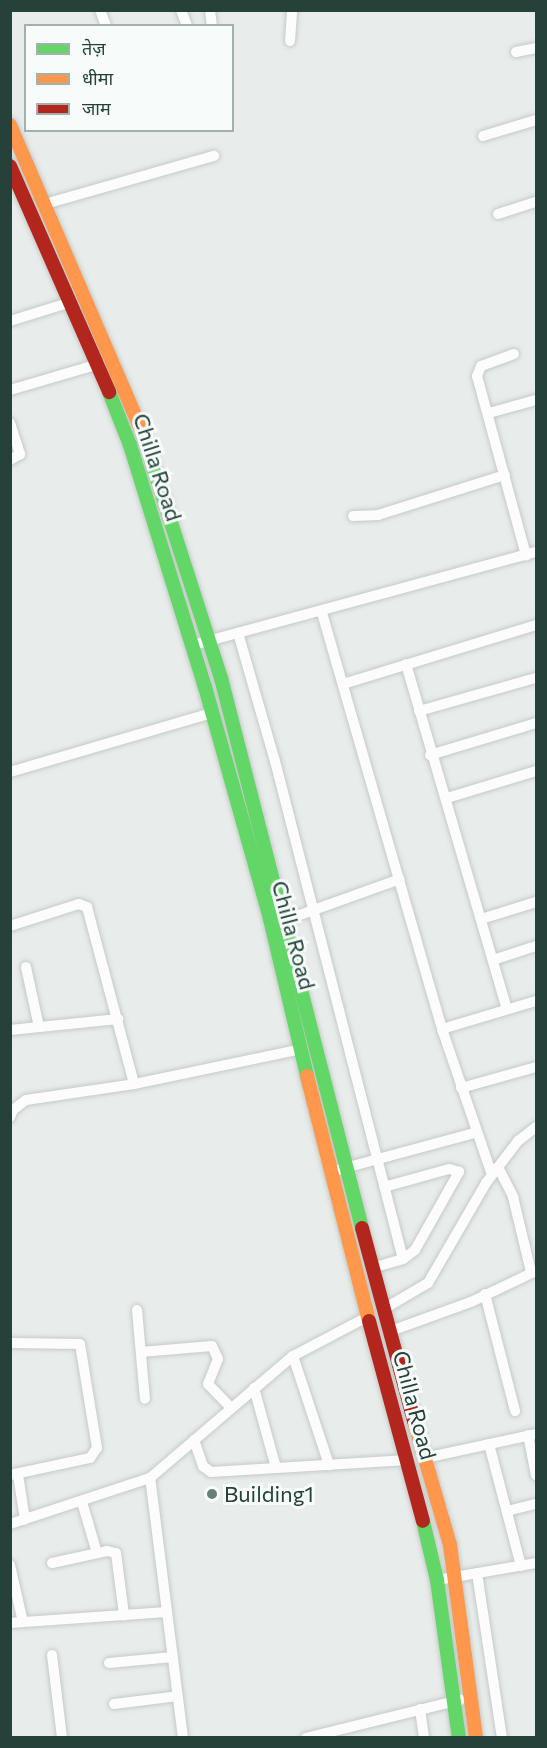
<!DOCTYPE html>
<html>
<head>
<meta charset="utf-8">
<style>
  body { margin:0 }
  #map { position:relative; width:547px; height:1748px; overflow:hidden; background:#e8edeb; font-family:Commissioner,"Noto Sans Devanagari",sans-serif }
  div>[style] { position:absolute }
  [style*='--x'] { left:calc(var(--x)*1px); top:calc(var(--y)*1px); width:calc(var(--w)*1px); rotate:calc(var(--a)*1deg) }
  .roads { filter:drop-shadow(0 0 2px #c5cac8) drop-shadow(0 0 2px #c5cac8) }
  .street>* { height:10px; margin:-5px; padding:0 5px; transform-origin:5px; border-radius:5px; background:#fcfcfc }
  .fast>* { height:14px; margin:-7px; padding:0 7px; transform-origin:7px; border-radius:7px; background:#63d668 }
  .slow>* { height:14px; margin:-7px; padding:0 7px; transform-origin:7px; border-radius:7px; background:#ff974d }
  .jam>* { height:14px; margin:-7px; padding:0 7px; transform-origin:7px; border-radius:7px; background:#b3261e }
  .dots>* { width:16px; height:16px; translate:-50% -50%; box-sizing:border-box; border:3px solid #f7fbf9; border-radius:50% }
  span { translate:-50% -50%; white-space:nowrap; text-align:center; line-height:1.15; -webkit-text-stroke:6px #f7fbf9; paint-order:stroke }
  .street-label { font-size:22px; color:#24423a }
  .poi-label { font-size:22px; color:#24423a }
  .left { translate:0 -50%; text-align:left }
  .frame { position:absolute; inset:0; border:12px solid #24423a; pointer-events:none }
  .legend { position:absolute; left:24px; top:24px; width:210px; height:108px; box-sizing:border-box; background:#f7fbf9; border:2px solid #a3b1ad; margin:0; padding:8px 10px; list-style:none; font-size:18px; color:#24423a }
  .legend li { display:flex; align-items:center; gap:12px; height:30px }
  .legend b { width:30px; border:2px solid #a3b1ad }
</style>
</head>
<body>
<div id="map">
  <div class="roads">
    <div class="street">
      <i style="--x:100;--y:10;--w:17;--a:69"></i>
      <i style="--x:181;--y:10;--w:17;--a:69"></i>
      <i style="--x:210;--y:10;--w:16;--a:83"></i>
      <i style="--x:290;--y:41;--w:31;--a:-86"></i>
      <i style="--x:516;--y:52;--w:20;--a:-11"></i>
      <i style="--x:483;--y:136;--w:55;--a:-16.8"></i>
      <i style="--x:45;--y:204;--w:176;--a:-15.9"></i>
      <i style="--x:498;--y:214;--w:40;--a:-18"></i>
      <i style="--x:10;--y:321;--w:64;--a:-17.3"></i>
      <i style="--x:514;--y:354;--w:35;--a:160"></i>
      <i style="--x:481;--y:366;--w:11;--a:112"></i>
      <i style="--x:477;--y:376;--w:186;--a:74.7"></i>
      <i style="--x:10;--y:390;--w:93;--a:-16.3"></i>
      <i style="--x:489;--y:413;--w:49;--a:-15.5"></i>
      <i style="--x:10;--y:423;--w:33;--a:72"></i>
      <i style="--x:20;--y:454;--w:12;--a:149"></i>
      <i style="--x:353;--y:516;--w:25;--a:-2"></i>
      <i style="--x:378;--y:515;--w:133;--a:-17.5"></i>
      <i style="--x:322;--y:613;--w:433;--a:73.9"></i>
      <i style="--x:442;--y:1029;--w:154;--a:71.1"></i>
      <i style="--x:238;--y:633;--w:133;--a:73.9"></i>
      <i style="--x:275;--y:761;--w:514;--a:75.59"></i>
      <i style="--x:193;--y:645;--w:355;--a:-15.2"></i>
      <i style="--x:406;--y:664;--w:359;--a:73.7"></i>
      <i style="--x:343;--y:684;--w:202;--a:-17"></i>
      <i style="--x:419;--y:711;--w:122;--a:-15.8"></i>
      <i style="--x:430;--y:755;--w:111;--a:-16.8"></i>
      <i style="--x:10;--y:772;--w:210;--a:-16.3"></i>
      <i style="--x:447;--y:798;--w:93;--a:-16.9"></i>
      <i style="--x:481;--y:919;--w:58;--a:-17.2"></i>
      <i style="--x:280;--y:922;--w:127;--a:-19.7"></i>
      <i style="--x:10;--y:926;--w:72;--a:-17.7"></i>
      <i style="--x:79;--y:904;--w:9;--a:21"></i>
      <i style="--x:87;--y:907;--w:183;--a:75.1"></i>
      <i style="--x:493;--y:960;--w:45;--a:-18"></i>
      <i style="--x:26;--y:967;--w:61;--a:77.8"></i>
      <i style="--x:442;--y:1029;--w:98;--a:-16.6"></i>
      <i style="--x:10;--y:1030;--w:109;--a:-5.8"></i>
      <i style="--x:461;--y:1088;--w:78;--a:-15.6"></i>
      <i style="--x:10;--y:1117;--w:8;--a:-67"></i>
      <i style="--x:13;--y:1110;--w:16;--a:-38"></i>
      <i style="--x:26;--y:1100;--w:109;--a:-8.4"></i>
      <i style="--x:134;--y:1084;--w:172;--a:-11.8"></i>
      <i style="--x:498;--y:1167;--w:34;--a:63"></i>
      <i style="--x:513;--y:1197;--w:77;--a:76.5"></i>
      <i style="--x:330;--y:1172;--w:150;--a:-15.1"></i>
      <i style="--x:372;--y:1268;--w:32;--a:-16"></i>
      <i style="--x:403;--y:1259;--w:15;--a:-37"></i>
      <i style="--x:415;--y:1250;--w:90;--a:-60.6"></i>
      <i style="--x:459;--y:1172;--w:10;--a:-163"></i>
      <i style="--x:449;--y:1169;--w:67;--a:164.5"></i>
      <i style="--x:485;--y:1294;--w:121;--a:75.6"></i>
      <i style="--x:137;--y:1310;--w:89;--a:84.9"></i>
      <i style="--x:382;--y:1310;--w:53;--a:-30.4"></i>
      <i style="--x:428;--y:1283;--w:116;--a:-59.9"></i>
      <i style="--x:486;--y:1183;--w:53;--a:-52.7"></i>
      <i style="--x:518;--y:1141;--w:23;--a:-38"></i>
      <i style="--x:388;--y:1332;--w:88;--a:-19.9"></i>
      <i style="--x:471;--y:1302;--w:72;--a:-25.5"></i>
      <i style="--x:141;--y:1352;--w:71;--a:-4.8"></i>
      <i style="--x:212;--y:1346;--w:14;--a:65"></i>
      <i style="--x:218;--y:1359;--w:27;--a:112"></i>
      <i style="--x:208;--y:1384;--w:33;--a:46"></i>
      <i style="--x:293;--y:1356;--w:115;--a:71.7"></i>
      <i style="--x:254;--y:1388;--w:83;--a:74.6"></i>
      <i style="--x:528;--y:1435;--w:41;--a:78.7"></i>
      <i style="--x:194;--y:1440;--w:28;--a:71"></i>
      <i style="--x:203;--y:1466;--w:10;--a:37"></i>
      <i style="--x:211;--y:1472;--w:197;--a:-3.5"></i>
      <i style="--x:489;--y:1444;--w:126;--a:75.3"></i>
      <i style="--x:425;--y:1458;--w:114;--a:-12.2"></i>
      <i style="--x:10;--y:1475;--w:82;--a:-12"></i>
      <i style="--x:90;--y:1458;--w:12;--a:-55"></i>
      <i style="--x:97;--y:1448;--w:105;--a:-99.3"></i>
      <i style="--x:80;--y:1344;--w:69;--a:-179.2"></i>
      <i style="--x:18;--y:1475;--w:45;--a:81"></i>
      <i style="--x:82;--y:1502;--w:53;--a:73.6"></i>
      <i style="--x:507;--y:1511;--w:30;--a:-14"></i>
      <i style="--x:10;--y:1524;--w:147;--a:-18.2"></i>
      <i style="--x:52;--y:1563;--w:56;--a:-12.3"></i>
      <i style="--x:107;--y:1551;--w:9;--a:13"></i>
      <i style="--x:116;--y:1553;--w:63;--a:82.6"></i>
      <i style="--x:10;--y:1565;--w:58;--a:77.2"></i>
      <i style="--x:477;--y:1573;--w:167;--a:81.4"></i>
      <i style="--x:437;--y:1580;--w:100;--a:-9.7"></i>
      <i style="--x:10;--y:1623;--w:157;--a:-4"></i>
      <i style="--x:52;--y:1655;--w:84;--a:83.1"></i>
      <i style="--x:109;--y:1663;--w:64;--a:-5.4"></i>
      <i style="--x:114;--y:1704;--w:64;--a:-7.1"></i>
      <i style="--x:420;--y:1709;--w:29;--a:82"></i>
      <i style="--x:183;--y:1738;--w:262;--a:-97.2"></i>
      <i style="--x:150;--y:1478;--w:188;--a:-40.5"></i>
      <i style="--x:293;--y:1356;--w:86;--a:-27.8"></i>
      <i style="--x:306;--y:1738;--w:159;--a:-13.9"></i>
    </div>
    <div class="fast">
      <i style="--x:109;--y:392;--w:57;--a:68.4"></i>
      <i style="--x:130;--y:445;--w:253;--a:72.8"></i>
      <i style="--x:205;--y:687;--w:241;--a:74.3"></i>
      <i style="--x:270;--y:919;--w:161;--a:76.7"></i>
      <i style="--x:141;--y:429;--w:262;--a:72.2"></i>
      <i style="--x:221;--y:678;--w:568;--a:75.62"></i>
      <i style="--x:423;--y:1521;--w:61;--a:76.7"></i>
      <i style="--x:437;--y:1580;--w:160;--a:82.1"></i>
    </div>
    <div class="slow">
      <i style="--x:10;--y:125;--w:331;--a:66.7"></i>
      <i style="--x:307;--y:1076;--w:253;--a:75.8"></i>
      <i style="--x:414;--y:1421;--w:129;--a:73.8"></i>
      <i style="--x:450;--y:1545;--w:195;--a:82.3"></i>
    </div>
    <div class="jam">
      <i style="--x:10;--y:166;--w:247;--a:66.3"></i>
      <i style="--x:362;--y:1228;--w:200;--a:74.9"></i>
      <i style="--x:369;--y:1321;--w:207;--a:74.9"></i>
    </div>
  </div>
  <div class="dots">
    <i style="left:212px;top:1494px;background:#697e78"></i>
  </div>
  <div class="street-label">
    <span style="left:158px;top:467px;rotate:72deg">Chilla Road</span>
    <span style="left:294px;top:935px;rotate:75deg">Chilla Road</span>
    <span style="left:415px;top:1405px;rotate:75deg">Chilla Road</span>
  </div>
  <div class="poi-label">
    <span class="left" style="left:224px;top:1494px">Building1</span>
  </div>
  <div class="frame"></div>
  <ul class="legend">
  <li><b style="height:8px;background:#63d668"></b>तेज़</li>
  <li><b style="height:8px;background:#ff974d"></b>धीमा</li>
  <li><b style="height:8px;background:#b3261e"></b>जाम</li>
  </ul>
</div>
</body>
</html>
